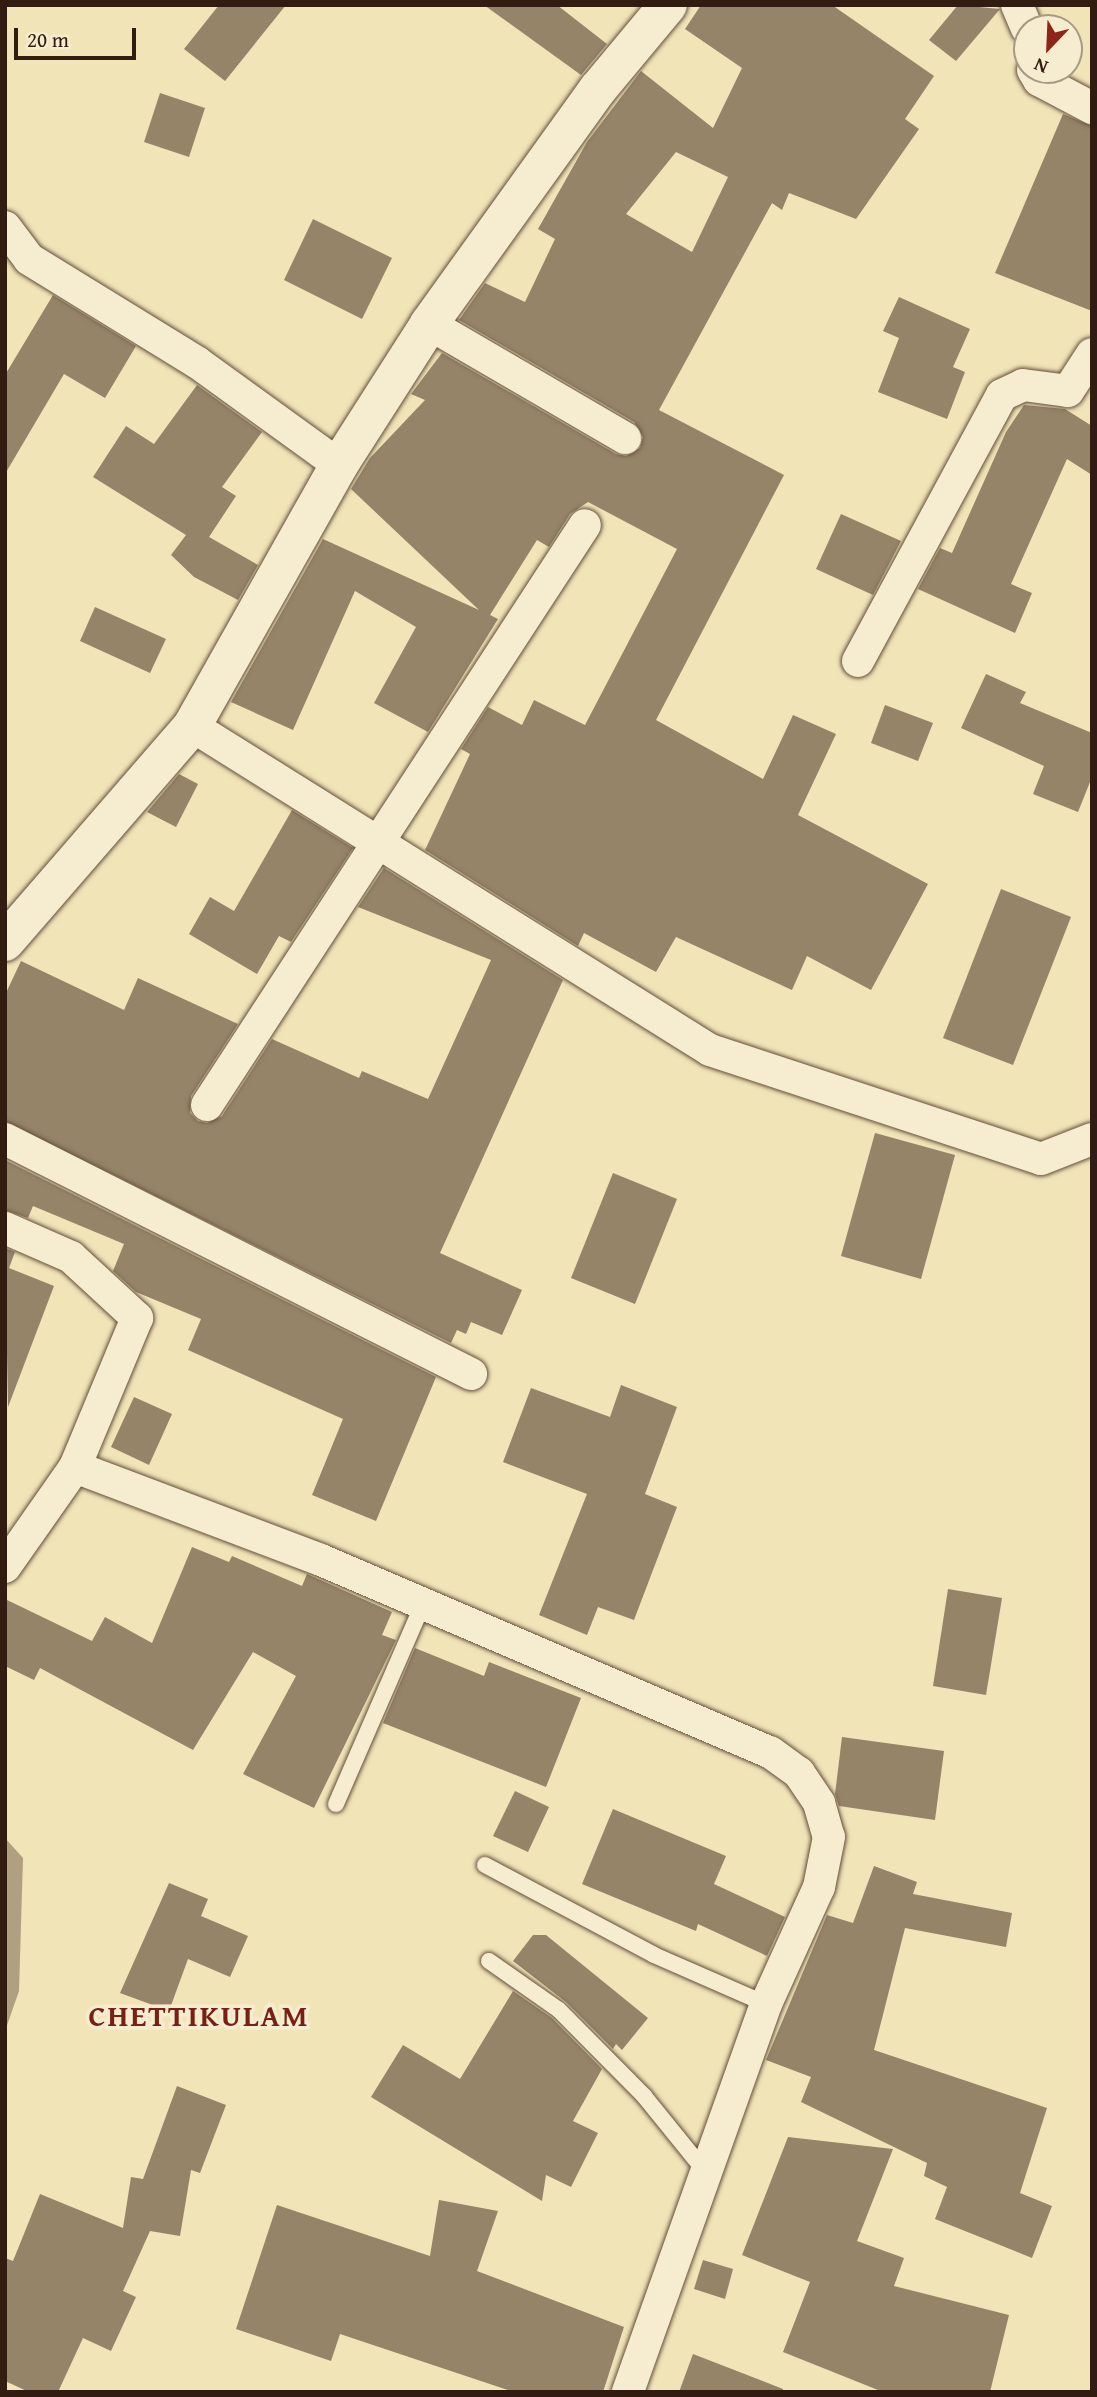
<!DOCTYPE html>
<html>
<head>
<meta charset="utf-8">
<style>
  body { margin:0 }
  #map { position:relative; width:1097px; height:2397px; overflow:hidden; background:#f1e4b7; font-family:"Gentium Book Plus",serif }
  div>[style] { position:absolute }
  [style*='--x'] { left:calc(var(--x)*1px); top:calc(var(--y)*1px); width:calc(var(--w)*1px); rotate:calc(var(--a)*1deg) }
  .water>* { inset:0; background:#b0a07f }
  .building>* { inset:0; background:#958468 }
  .roads { filter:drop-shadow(0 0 2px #624e3b) drop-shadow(0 0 2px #624e3b) }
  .lane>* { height:16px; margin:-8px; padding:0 8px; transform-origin:8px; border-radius:8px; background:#f6edd0 }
  .street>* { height:32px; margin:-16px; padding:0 16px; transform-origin:16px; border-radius:16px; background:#f6edd0 }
  .secondary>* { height:38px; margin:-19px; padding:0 19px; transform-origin:19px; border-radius:19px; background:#f6edd0 }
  span { translate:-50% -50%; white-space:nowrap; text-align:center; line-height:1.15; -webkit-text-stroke:7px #f6edd0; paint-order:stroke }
  .district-label { font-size:30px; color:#7a1f14; font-weight:700; letter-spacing:2px }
  .frame { position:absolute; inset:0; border:7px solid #321c12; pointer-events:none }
  .north { position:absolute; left:1013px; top:14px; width:70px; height:70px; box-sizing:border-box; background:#f6edd0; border:2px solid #a89984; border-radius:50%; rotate:203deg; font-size:19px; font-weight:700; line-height:28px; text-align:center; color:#321c12 }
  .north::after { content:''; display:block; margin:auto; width:24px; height:32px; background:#8f2418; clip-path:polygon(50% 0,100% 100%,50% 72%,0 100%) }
  .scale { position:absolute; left:14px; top:28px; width:122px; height:32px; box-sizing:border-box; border:4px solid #321c12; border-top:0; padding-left:9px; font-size:21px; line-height:24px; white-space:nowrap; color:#321c12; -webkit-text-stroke:5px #f6edd0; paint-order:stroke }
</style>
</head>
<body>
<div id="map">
  <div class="water">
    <i style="clip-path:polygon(5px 1838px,23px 1858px,19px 1991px,5px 2031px)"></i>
  </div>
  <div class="building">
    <i style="clip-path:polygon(219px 5px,286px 5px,225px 81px,184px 49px)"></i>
    <i style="clip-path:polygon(484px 5px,557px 5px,607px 44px,581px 75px)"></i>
    <i style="clip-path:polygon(evenodd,701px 5px,832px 5px,934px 76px,905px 119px,919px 129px,856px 219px,789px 193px,782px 210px,772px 203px,659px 410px,784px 475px,656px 720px,763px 779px,793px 715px,836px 734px,798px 815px,928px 884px,871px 990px,807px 956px,792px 990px,676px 937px,656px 972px,584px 933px,578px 946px,425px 850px,470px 754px,461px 749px,488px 707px,522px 725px,534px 700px,585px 725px,677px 549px,588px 502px,570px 514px,549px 547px,537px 540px,490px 615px,498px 619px,428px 732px,374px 703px,416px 627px,355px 591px,293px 730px,231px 702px,323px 539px,479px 610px,351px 489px,370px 458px,425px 400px,411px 394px,442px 353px,616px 454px,626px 456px,640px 448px,643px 437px,634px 422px,459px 320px,485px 283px,525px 302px,555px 239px,538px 229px,587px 142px,641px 71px,713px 128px,742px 68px,685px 29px,701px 5px,676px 152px,728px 177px,692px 252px,626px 214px,676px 152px)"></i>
    <i style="clip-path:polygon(958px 5px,1000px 9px,956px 61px,929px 40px)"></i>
    <i style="clip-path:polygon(160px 93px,205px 108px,189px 157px,144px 142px)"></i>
    <i style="clip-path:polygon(1063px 114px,1092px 126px,1092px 311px,995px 273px)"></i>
    <i style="clip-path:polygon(313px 219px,392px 258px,362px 319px,284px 280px)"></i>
    <i style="clip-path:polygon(53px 295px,136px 346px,105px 398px,64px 374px,5px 474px,5px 375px)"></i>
    <i style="clip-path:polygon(899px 297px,970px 329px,953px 367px,965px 372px,947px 419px,878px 392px,899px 338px,883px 331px)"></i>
    <i style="clip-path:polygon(197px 385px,262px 432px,222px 487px,236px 496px,209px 537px,258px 565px,238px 600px,194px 577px,171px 555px,186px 535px,93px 477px,126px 426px,154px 444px)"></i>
    <i style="clip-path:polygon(1024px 405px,1065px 409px,1092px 426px,1092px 475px,1067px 459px,1011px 584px,1032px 593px,1015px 633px,918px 589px,940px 548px,952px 553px,1006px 432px)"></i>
    <i style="clip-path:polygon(841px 514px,901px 541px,873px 595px,816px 569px)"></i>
    <i style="clip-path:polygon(95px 607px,166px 639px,150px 673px,80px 641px)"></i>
    <i style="clip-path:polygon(986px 674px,1026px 692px,1020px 703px,1092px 733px,1092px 777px,1078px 812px,1033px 794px,1044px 766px,961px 728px)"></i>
    <i style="clip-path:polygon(885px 705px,933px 723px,918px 761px,871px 743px)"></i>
    <i style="clip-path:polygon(179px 774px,198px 784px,176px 827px,147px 812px)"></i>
    <i style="clip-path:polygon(292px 810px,353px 848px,291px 942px,279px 936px,257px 974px,189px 934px,210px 897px,234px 911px)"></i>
    <i style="clip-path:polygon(384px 868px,563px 980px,440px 1253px,522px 1290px,502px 1335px,471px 1322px,466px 1334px,457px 1330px,451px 1343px,5px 1121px,5px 995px,21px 961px,124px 1010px,138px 978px,238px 1024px,191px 1096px,190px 1113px,198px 1121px,207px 1123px,222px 1116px,272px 1039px,359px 1078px,362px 1071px,428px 1099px,491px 960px,358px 907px)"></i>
    <i style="clip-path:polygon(1001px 889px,1071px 917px,1013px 1065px,943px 1038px)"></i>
    <i style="clip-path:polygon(875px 1133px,955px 1155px,921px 1279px,841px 1256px)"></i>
    <i style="clip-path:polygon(5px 1160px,436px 1377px,376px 1521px,312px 1495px,343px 1419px,188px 1350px,201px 1319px,136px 1292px,113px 1271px,124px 1244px,33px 1206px,28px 1218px,5px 1210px)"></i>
    <i style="clip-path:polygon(613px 1173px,677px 1199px,635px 1304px,571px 1278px)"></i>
    <i style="clip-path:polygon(5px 1248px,15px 1252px,9px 1268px,54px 1286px,8px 1407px)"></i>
    <i style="clip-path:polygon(621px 1385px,677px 1407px,645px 1494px,677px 1507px,634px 1620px,598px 1607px,587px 1635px,539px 1615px,587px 1494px,503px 1462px,531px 1388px,610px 1417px)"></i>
    <i style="clip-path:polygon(134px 1397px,172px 1414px,149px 1465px,111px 1447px)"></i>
    <i style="clip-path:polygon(192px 1547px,229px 1562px,232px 1556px,302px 1586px,307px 1574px,392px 1612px,382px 1635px,396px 1640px,314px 1808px,243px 1774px,296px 1676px,253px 1652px,193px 1750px,40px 1668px,34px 1680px,5px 1666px,5px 1599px,92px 1641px,105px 1617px,152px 1643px)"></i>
    <i style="clip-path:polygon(948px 1589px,1002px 1598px,986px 1695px,933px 1686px)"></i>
    <i style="clip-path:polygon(415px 1648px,484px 1676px,489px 1662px,581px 1698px,546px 1787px,383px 1723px)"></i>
    <i style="clip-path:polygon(842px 1737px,944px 1751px,935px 1820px,839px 1806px,835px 1794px)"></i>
    <i style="clip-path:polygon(515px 1791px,549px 1807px,528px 1852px,493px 1836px)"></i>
    <i style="clip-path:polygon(613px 1809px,726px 1856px,714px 1884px,785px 1917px,767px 1956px,698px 1924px,696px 1931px,582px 1884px)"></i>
    <i style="clip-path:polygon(874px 1866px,917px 1882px,913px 1894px,1012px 1913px,1006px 1947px,905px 1928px,874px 2050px,1047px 2108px,1020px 2193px,1052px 2206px,1032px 2258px,935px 2219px,947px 2187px,924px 2176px,927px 2163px,801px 2102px,811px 2077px,766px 2060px,827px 1915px,853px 1923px)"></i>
    <i style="clip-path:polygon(169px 1883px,208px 1899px,201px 1916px,248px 1936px,230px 1977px,188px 1959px,169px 2011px,120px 1993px)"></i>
    <i style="clip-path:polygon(533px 1935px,546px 1935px,648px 2018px,622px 2050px,616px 2044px,613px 2049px,566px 2002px,513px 1961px)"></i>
    <i style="clip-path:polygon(513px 1991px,552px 2018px,602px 2069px,573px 2121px,598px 2133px,571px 2187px,546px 2175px,542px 2201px,371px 2097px,403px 2045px,460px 2079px)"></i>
    <i style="clip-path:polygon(177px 2086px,226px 2105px,200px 2173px,191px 2170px,180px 2236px,150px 2231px,123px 2291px,136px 2297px,111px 2351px,83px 2338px,58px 2392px,29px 2392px,5px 2381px,5px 2258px,13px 2261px,40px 2194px,123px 2228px,131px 2177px,143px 2179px)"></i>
    <i style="clip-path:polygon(788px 2137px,893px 2149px,857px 2241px,904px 2258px,894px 2286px,1009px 2315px,990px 2392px,883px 2392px,783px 2352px,810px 2282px,742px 2255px)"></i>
    <i style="clip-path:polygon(439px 2200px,498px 2211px,477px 2271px,624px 2327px,603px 2392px,514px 2392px,340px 2334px,331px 2361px,236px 2329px,277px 2205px,430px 2256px)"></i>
    <i style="clip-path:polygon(703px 2260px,733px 2269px,725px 2299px,694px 2289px)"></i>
    <i style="clip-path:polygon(693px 2354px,783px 2389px,783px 2392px,679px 2392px)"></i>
  </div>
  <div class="roads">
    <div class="lane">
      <i style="--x:336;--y:1804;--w:218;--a:-66.5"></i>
      <i style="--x:485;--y:1865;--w:191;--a:28"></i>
      <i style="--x:654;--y:1955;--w:122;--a:23.6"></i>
      <i style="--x:489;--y:1961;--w:85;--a:35"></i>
      <i style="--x:559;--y:2010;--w:121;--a:45.3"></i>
      <i style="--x:644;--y:2096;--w:95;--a:51"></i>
    </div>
    <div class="street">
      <i style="--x:1017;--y:5;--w:25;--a:67"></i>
      <i style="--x:1033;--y:70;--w:12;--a:59"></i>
      <i style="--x:1039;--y:80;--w:60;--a:27.8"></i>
      <i style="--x:5;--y:227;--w:40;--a:53"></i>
      <i style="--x:29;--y:259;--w:198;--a:31.6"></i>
      <i style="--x:198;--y:363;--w:174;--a:35.9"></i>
      <i style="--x:429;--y:324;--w:227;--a:30.2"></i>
      <i style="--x:858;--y:661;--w:302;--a:-61.6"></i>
      <i style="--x:1002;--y:395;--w:23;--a:-25"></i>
      <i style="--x:1023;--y:385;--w:45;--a:7.6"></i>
      <i style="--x:1068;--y:391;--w:44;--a:-57"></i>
      <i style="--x:192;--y:726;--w:611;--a:32.03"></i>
      <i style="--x:710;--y:1050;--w:348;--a:18.2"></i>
      <i style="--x:1041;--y:1159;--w:55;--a:-21.4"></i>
      <i style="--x:207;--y:1105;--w:692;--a:-56.91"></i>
      <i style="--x:5;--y:1139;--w:522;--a:26.76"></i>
      <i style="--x:5;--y:1228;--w:72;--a:23.7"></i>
      <i style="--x:71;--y:1257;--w:90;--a:42.7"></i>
      <i style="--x:137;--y:1318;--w:161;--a:112.6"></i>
      <i style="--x:75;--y:1467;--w:122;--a:125"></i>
      <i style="--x:75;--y:1467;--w:263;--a:20.7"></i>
      <i style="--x:321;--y:1560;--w:488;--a:23.2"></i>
      <i style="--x:770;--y:1752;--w:36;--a:36"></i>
      <i style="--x:799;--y:1773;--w:36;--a:56"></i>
      <i style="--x:819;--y:1803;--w:35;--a:74"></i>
      <i style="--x:829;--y:1837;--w:51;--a:101.3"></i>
      <i style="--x:819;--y:1887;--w:128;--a:114.4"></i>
      <i style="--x:766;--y:2004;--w:412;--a:109.6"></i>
    </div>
    <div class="secondary">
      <i style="--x:5;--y:942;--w:286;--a:-49.1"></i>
      <i style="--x:192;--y:726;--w:300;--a:-60.6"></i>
      <i style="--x:339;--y:465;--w:167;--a:-57.4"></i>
      <i style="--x:429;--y:324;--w:289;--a:-54.3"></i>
      <i style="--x:598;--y:89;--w:109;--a:-50.2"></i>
    </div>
  </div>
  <div class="district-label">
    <span style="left:199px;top:2015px">CHETTIKULAM</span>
  </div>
  <div class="frame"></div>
  <div class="north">N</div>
  <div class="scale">20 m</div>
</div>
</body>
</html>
